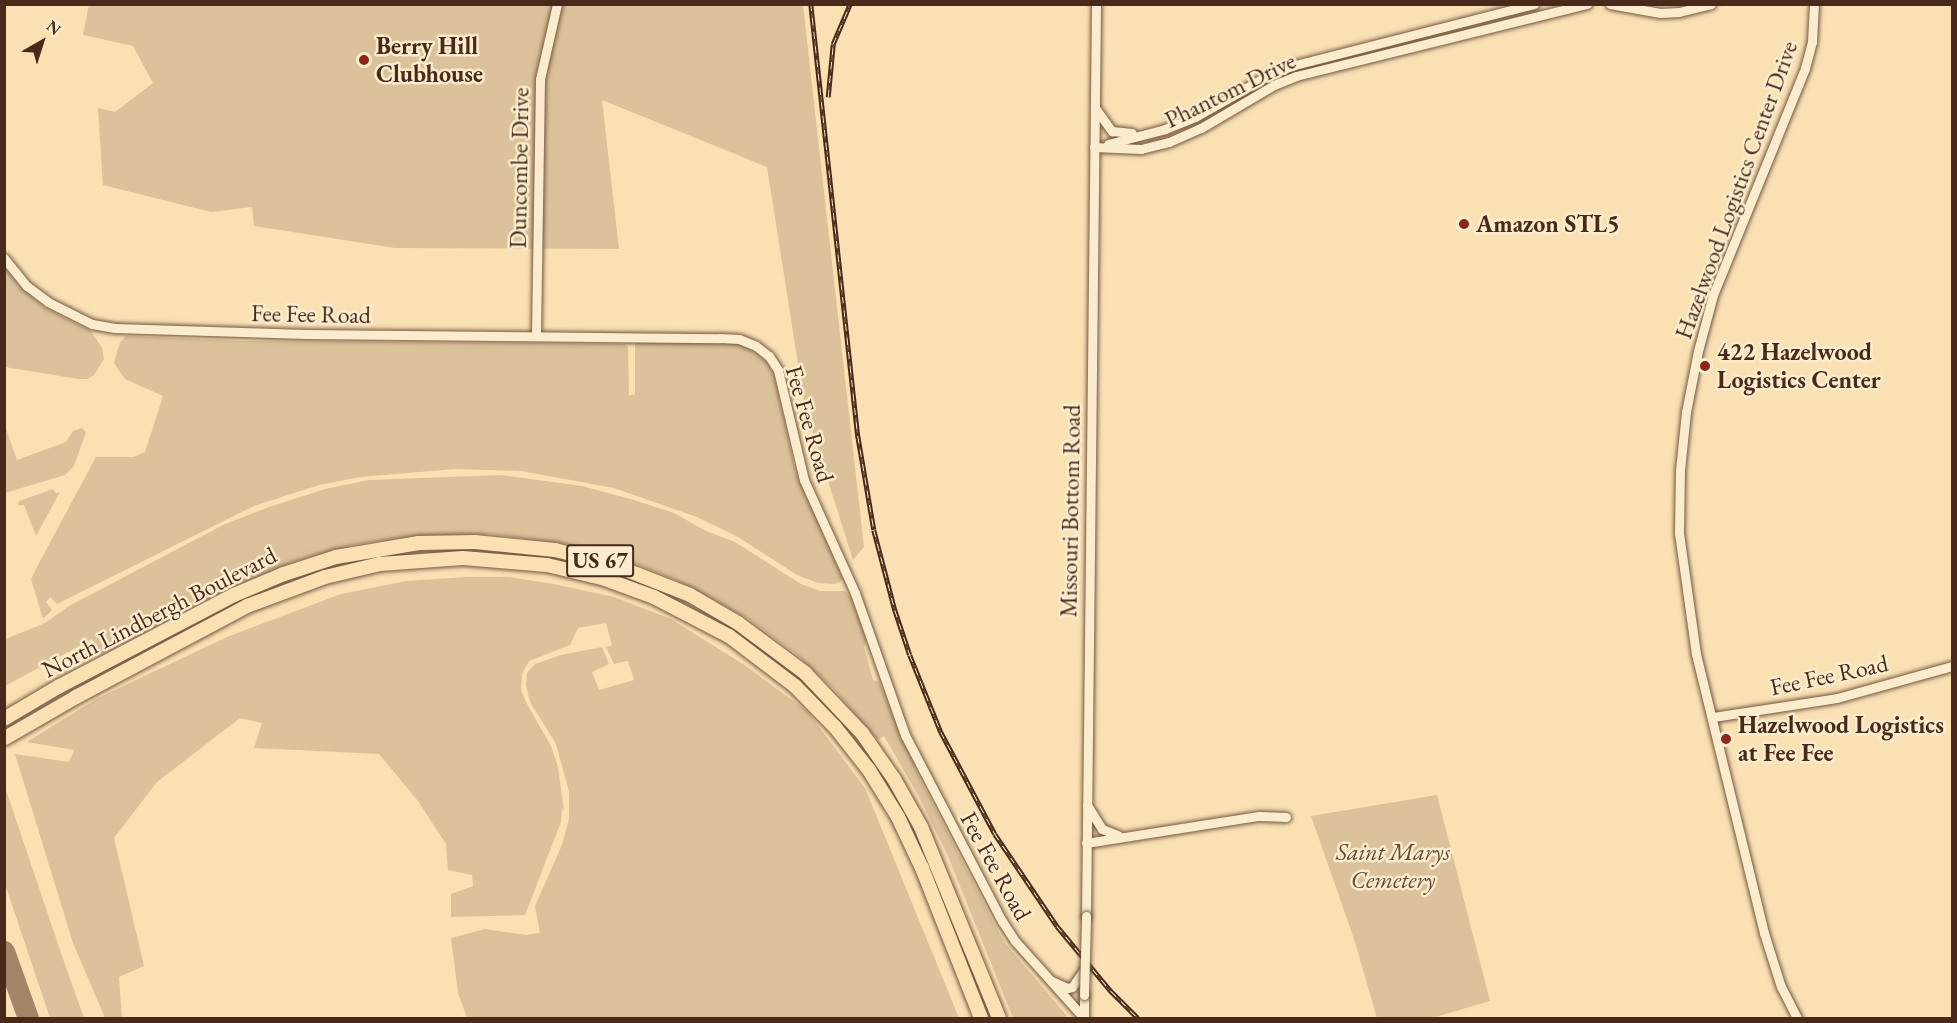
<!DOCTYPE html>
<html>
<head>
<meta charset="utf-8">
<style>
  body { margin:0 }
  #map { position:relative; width:1957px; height:1023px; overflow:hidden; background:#f9e1b4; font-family:"EB Garamond",serif }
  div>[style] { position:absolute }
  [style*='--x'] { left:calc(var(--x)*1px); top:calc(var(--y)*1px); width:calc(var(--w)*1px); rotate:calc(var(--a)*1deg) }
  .green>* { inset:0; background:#dbc29a }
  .taxiway>* { height:21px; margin:-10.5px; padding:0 10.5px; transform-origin:10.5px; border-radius:10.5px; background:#a18566 }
  .roads { filter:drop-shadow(0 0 2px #755740) drop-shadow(0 0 2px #755740) }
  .minor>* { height:9px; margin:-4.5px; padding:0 4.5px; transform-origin:4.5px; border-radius:4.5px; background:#fbecce }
  .highway>* { height:14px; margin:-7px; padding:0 7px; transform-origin:7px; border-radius:7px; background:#f9e1b4 }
  .rail>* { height:4.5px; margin-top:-2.25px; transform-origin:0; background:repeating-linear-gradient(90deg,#fbecce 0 7px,#492919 0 14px); box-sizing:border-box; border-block:2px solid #492919 }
  .bridges { filter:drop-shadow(0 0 2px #755740) drop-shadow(0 0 2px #755740) }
  .minor-bridge>* { height:9px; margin:-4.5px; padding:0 4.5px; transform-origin:4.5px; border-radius:4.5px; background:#fbecce }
  .dots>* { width:16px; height:16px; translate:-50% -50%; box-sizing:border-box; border:3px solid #fbecce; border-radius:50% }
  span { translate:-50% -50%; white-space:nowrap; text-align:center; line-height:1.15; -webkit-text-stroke:5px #fbecce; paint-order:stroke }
  .shield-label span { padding:2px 4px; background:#fbecce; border:2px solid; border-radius:4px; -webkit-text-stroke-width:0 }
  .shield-label { font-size:22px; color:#492919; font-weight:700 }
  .poi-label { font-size:24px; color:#492919; font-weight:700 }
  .left { translate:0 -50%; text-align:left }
  .street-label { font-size:24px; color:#492919 }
  .park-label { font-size:24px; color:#664833; font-style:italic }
  .frame { position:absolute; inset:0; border:6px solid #492919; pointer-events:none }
  .north { position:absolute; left:12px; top:12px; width:60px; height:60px; -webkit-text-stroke:4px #fbecce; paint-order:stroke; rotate:39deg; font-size:16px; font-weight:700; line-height:24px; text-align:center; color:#492919 }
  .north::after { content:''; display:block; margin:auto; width:21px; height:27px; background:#492919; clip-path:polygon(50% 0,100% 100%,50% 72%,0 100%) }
</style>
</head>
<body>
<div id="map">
  <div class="green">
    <i style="clip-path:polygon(89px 4px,803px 5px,864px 547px,853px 560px,805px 408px,767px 167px,602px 100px,619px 249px,395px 248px,254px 226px,252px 207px,211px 212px,103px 185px,98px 108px,115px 112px,153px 83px,133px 46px,83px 35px)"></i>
    <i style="clip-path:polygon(5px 267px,17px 284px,42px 306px,91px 331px,102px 348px,104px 359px,94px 375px,88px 379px,78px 379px,5px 367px)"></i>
    <i style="clip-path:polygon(126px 336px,244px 341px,625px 344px,628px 348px,629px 396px,635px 394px,635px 342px,734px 343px,748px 348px,768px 363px,775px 379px,796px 473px,843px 580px,835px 584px,818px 583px,797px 575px,738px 537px,697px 517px,614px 488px,521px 471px,455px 469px,360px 477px,319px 485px,254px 506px,57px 604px,50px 597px,46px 602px,52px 610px,43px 619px,31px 579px,38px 565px,96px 457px,134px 457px,145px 452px,163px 396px,125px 379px,114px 363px,120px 342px)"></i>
    <i style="clip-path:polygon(5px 426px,17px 460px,66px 442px,73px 431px,82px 428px,86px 432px,74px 466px,65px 475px,5px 493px)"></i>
    <i style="clip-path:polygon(501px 475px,582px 486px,634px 500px,674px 513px,706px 531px,735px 542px,801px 584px,820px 591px,845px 591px,851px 598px,867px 640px,864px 647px,873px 680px,879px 682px,919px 777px,996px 927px,1005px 943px,1067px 1016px,1064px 1018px,1013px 1018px,948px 856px,918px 795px,884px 736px,878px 740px,833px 688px,795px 653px,747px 618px,683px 583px,629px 561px,563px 543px,490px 534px,413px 536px,351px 545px,293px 562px,235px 586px,101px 655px,92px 639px,5px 686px,5px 641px,8px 638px,45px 623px,69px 606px,225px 524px,269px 507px,325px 489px,369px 480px)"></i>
    <i style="clip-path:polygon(53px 489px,56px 493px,60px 492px,36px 536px,24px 505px,18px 505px,19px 501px)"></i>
    <i style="clip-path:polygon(466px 577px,509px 577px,554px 584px,614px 597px,671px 619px,743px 664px,807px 711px,865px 788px,959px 1018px,467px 1018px,458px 993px,451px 938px,485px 929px,526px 935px,540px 933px,535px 906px,562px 845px,569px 819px,569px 792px,556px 744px,530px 702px,526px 685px,527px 673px,535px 664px,561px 655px,602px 647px,609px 664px,592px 672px,599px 690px,634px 680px,628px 661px,614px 664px,606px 647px,612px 645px,606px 623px,578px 628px,570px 645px,529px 661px,522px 674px,521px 690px,527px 704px,551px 746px,558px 767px,564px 811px,562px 807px,561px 822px,525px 915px,451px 917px,451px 894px,473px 886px,472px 875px,448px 870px,446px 844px,418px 801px,379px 754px,254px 748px,262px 723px,240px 718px,157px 782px,114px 838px,144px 966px,119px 977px,122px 1018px,105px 1018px,73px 943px,15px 754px,69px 762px,74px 750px,27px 742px,96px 699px,227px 637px,341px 594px,406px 581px)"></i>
    <i style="clip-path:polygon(5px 787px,62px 956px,84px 1018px,50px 1018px,5px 884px)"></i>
    <i style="clip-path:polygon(1437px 795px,1490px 1001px,1432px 1018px,1377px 1018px,1354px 939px,1311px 816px)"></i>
  </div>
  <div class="taxiway">
    <i style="--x:4;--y:951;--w:71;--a:70.3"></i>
  </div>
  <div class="roads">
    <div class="minor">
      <i style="--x:1610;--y:4;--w:51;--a:10.2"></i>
      <i style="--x:1660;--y:13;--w:19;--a:-3"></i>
      <i style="--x:1679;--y:12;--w:33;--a:-14"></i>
      <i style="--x:1095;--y:108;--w:29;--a:54"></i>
      <i style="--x:1112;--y:131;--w:20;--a:6"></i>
      <i style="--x:1108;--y:144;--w:59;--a:-14.7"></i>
      <i style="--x:1165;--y:129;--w:32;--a:-22"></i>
      <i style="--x:1195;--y:117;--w:85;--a:-29.6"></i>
      <i style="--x:1269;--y:75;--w:24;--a:-22"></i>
      <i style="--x:1291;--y:66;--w:251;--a:-14.3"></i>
      <i style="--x:1094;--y:147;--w:47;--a:2.4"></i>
      <i style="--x:1141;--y:149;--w:29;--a:-14"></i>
      <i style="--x:1169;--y:142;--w:35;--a:-24"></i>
      <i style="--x:1201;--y:128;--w:85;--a:-30.5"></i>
      <i style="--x:1274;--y:85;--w:24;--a:-22"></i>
      <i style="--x:1296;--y:76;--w:300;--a:-13.9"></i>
      <i style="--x:4;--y:258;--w:36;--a:51"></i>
      <i style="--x:27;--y:286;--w:26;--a:37"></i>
      <i style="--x:48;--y:302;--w:49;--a:26.6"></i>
      <i style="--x:92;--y:324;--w:23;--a:10"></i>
      <i style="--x:115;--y:328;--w:191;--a:1.8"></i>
      <i style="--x:306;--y:334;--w:414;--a:0.6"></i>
      <i style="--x:720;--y:338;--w:19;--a:3"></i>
      <i style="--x:739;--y:339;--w:18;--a:22"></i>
      <i style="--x:756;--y:346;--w:16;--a:38"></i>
      <i style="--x:769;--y:356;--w:17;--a:57"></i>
      <i style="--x:778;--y:370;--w:113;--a:76.7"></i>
      <i style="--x:804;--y:480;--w:124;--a:65.7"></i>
      <i style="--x:855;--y:593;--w:151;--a:70.6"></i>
      <i style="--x:905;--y:735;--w:210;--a:62.5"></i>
      <i style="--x:1002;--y:921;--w:24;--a:57"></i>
      <i style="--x:1015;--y:941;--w:103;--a:48.1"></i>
      <i style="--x:536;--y:335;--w:256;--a:-89.1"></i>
      <i style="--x:540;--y:79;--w:77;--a:-77.2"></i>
      <i style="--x:1713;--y:717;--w:125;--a:-8.7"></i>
      <i style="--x:1837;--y:698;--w:119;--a:-15.5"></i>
      <i style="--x:1087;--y:805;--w:28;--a:58"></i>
      <i style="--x:1102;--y:829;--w:17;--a:21"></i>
      <i style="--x:1086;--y:843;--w:175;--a:-8.9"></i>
      <i style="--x:1259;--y:816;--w:27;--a:2"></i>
      <i style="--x:1086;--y:916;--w:912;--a:-89.37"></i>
      <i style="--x:1052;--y:981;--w:17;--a:25"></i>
      <i style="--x:1067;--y:988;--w:5;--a:-11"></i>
      <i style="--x:1072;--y:987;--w:21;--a:-55"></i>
      <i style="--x:1084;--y:1018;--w:23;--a:-90"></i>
      <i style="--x:1797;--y:1018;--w:35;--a:-117"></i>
      <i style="--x:1781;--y:987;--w:57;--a:-107.5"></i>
      <i style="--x:1764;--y:933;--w:287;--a:-103.7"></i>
      <i style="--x:1696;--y:654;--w:122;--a:-98"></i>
      <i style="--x:1679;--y:533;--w:63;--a:-89.1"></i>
      <i style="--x:1680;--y:470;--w:58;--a:-84.1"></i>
      <i style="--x:1686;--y:412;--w:62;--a:-78.9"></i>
      <i style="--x:1698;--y:351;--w:58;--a:-75"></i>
      <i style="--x:1713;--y:295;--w:245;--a:-67.9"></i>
      <i style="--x:1805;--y:68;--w:27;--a:-75"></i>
      <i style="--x:1812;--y:42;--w:38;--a:-87"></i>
    </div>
    <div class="highway">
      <i style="--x:4;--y:719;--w:63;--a:-30.7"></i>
      <i style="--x:58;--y:687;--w:199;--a:-27.6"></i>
      <i style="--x:234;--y:595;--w:54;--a:-22.8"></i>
      <i style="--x:284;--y:574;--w:55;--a:-18.1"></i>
      <i style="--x:336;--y:557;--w:84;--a:-9.6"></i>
      <i style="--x:419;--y:543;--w:56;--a:-1"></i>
      <i style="--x:475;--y:542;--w:80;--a:5.7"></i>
      <i style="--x:555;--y:550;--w:58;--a:14"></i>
      <i style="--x:611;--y:564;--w:85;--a:21.4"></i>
      <i style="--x:690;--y:595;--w:56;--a:30.3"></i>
      <i style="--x:738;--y:623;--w:84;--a:36.7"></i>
      <i style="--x:805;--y:673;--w:83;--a:46.5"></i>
      <i style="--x:862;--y:733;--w:56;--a:55.2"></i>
      <i style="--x:894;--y:779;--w:55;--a:60.6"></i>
      <i style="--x:921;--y:827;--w:206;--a:67.8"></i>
      <i style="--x:5;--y:738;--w:82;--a:-30"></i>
      <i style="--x:76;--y:697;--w:194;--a:-28"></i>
      <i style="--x:247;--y:606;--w:83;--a:-20.4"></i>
      <i style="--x:325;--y:577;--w:57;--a:-13.3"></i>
      <i style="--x:380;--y:564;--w:83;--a:-4.1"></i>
      <i style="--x:463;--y:558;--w:84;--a:4.8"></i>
      <i style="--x:547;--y:565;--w:57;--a:13.3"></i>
      <i style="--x:602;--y:578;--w:55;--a:20.1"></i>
      <i style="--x:654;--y:597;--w:85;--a:27.5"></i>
      <i style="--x:729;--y:636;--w:83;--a:37.1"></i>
      <i style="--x:795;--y:686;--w:57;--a:45.7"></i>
      <i style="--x:835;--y:727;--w:55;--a:51.7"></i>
      <i style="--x:869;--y:770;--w:55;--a:58.3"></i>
      <i style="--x:898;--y:817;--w:56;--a:64.8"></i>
      <i style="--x:922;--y:868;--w:161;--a:68.5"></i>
    </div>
  </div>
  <div class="rail">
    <i style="--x:811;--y:4;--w:435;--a:83.8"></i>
    <i style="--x:858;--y:436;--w:95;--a:80.3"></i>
    <i style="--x:874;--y:530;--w:83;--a:75.3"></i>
    <i style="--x:895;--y:610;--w:47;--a:71.6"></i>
    <i style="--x:910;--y:655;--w:83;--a:68.1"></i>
    <i style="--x:941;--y:732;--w:115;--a:62.1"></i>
    <i style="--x:995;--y:834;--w:111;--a:56"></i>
    <i style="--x:1057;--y:926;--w:85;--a:50.3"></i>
    <i style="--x:1111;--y:991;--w:38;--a:45"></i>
    <i style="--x:828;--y:97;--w:53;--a:-84.6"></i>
    <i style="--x:833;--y:44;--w:43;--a:-67"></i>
  </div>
  <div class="bridges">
    <div class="minor-bridge">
      <i style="--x:1084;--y:995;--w:79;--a:-88.5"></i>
    </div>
  </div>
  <div class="dots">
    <i style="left:364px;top:60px;background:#8f2418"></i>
    <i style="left:1464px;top:224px;background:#8f2418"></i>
    <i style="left:1705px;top:366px;background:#8f2418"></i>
    <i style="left:1726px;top:739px;background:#8f2418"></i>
  </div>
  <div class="shield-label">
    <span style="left:600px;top:561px">US 67</span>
  </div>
  <div class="poi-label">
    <span class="left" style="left:376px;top:60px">Berry Hill<br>Clubhouse</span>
    <span class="left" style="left:1476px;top:224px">Amazon STL5</span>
    <span class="left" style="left:1717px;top:366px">422 Hazelwood<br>Logistics Center</span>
    <span class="left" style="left:1738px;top:739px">Hazelwood Logistics<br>at Fee Fee</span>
  </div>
  <div class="street-label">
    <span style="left:1230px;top:90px;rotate:-26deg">Phantom Drive</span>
    <span style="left:519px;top:168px;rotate:-89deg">Duncombe Drive</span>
    <span style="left:1736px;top:190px;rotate:-70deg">Hazelwood Logistics Center Drive</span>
    <span style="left:311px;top:314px;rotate:1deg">Fee Fee Road</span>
    <span style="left:810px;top:424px;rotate:74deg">Fee Fee Road</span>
    <span style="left:1070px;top:511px;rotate:-89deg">Missouri Bottom Road</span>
    <span style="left:159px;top:612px;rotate:-27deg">North Lindbergh Boulevard</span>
    <span style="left:1829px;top:675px;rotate:-12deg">Fee Fee Road</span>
    <span style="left:996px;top:866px;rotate:61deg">Fee Fee Road</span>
  </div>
  <div class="park-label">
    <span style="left:1393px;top:866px">Saint Marys<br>Cemetery</span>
  </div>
  <div class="frame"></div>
  <div class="north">N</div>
</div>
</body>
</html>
